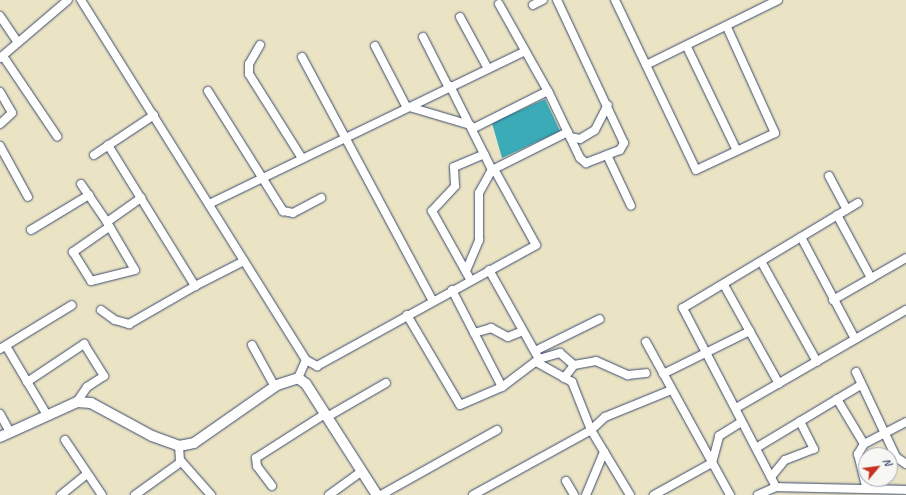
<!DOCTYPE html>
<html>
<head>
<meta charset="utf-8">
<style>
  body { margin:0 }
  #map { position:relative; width:906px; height:495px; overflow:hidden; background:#eae3c4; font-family:Caveat,sans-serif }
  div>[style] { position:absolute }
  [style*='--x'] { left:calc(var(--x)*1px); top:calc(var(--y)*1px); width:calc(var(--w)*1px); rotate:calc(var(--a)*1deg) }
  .water>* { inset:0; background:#3aabb7 }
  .roads { filter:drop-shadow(0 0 1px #3a4a6d) drop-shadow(0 0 1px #3a4a6d) }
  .minor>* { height:8px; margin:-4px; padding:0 4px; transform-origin:4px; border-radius:4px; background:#fff }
  .major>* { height:10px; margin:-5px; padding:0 5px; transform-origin:5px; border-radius:5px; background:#fff }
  span { translate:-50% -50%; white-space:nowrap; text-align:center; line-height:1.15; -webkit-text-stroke:3px #f6f6f2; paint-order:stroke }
  .north { position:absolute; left:858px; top:447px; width:40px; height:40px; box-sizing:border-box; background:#f6f6f2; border:1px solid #9ea6b7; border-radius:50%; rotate:61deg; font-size:11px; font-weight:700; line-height:16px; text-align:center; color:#1b2f5e }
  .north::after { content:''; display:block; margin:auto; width:14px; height:18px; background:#c8321e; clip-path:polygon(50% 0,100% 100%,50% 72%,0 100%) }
</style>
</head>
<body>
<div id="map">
  <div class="water">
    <i style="clip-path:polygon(545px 99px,560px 131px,502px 158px,492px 123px)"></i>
  </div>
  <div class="roads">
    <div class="minor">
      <i style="--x:81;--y:0;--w:425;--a:58"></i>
      <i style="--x:306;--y:360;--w:20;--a:114"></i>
      <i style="--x:615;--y:0;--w:188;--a:64.5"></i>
      <i style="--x:696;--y:170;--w:87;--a:-25.1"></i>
      <i style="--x:775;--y:133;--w:116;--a:-114.4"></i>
      <i style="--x:499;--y:4;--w:102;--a:60.7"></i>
      <i style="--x:549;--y:93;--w:72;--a:64.5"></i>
      <i style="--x:580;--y:158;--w:8;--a:40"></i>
      <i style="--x:586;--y:163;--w:36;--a:-21"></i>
      <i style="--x:620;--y:150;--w:8;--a:-60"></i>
      <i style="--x:624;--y:143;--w:158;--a:-115.1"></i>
      <i style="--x:533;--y:5;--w:11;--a:-27"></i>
      <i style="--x:0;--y:16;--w:32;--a:56"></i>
      <i style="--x:460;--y:17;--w:57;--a:61.6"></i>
      <i style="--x:423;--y:37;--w:55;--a:63"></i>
      <i style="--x:260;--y:45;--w:22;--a:120"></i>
      <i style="--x:249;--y:64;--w:10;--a:90"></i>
      <i style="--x:249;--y:74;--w:99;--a:57.8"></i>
      <i style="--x:375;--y:46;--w:68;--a:62.7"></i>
      <i style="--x:406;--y:106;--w:67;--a:16.5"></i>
      <i style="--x:687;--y:47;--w:115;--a:64.3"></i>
      <i style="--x:3;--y:56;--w:97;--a:56"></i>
      <i style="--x:302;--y:57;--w:277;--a:61.8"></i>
      <i style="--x:0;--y:58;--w:89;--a:-40.5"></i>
      <i style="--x:646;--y:65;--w:147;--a:-26.2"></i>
      <i style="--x:450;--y:86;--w:94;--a:63.4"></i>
      <i style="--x:492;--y:170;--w:85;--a:-26.6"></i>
      <i style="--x:208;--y:91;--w:142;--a:58"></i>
      <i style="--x:283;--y:211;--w:10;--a:11"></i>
      <i style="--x:293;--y:213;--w:32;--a:-28"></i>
      <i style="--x:0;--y:92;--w:24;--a:60"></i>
      <i style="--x:12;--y:113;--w:16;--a:137"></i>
      <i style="--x:472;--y:129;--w:85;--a:-26.6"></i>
      <i style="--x:570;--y:137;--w:10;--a:11"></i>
      <i style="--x:580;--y:139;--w:17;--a:-31"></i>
      <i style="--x:595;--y:130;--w:28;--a:-63"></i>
      <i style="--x:108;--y:145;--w:166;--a:58.3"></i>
      <i style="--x:195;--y:286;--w:55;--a:-27"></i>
      <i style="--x:0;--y:146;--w:58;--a:61.2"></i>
      <i style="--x:94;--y:155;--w:72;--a:-33.7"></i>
      <i style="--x:607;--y:155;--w:56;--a:64.8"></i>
      <i style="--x:829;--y:176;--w:38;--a:62"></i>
      <i style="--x:81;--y:184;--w:46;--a:55.6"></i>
      <i style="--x:209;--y:204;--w:351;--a:-25.8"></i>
      <i style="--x:837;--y:215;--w:72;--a:61.6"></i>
      <i style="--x:109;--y:227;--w:44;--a:145.2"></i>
      <i style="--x:73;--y:252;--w:34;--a:58"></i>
      <i style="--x:91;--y:281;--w:45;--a:-14"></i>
      <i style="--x:135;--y:270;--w:56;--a:-120.3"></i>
      <i style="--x:107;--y:222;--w:42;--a:-35.2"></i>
      <i style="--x:31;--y:230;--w:68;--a:-31.1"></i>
      <i style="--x:801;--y:237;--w:115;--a:62.1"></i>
      <i style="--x:762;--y:263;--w:113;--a:60.9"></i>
      <i style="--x:466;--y:271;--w:34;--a:-67"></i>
      <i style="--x:479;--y:240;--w:47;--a:-90"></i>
      <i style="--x:479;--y:193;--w:26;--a:-61"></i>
      <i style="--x:470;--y:279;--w:78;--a:-119.2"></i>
      <i style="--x:432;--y:211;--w:34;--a:-47"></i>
      <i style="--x:455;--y:186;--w:19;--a:-93"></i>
      <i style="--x:454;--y:167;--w:33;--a:-23"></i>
      <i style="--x:724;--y:285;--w:113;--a:60.9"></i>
      <i style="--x:452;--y:290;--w:109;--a:62.7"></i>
      <i style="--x:833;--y:300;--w:84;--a:-29.9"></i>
      <i style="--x:101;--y:310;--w:17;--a:36"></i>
      <i style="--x:115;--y:320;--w:15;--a:16"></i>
      <i style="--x:129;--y:324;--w:76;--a:-29.9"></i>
      <i style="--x:407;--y:315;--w:104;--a:59.5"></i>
      <i style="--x:460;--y:405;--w:46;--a:-23.2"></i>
      <i style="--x:502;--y:387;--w:46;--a:-37.1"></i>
      <i style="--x:539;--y:359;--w:102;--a:-119.3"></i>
      <i style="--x:474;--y:333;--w:18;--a:-16"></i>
      <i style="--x:491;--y:328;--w:19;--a:28"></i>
      <i style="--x:508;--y:337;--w:16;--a:-22"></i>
      <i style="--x:646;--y:342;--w:175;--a:61.2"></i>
      <i style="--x:252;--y:345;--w:48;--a:61.3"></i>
      <i style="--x:6;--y:346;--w:80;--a:59.3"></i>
      <i style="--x:0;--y:349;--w:84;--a:-31.4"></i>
      <i style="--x:535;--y:351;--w:72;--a:-26.2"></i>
      <i style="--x:539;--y:359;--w:22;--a:-16"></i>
      <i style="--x:560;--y:353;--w:18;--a:41"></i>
      <i style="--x:574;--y:365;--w:22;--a:-10"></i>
      <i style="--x:596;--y:361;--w:35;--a:24"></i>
      <i style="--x:628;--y:375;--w:18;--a:-6"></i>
      <i style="--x:306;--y:360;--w:13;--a:29"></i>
      <i style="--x:317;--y:366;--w:250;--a:-28.9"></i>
      <i style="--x:536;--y:245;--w:87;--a:-118.9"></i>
      <i style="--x:538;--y:363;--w:39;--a:29"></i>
      <i style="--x:572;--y:382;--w:52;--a:68.4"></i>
      <i style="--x:591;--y:430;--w:76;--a:59"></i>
      <i style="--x:856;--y:372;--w:94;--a:64.8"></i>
      <i style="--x:896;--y:457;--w:12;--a:35"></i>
      <i style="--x:663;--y:374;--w:97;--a:-26.3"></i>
      <i style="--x:564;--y:378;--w:16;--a:-52"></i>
      <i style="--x:27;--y:382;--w:69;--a:-33.7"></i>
      <i style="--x:84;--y:344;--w:38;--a:58"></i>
      <i style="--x:104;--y:376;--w:20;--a:147"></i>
      <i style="--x:87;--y:387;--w:18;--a:124"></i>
      <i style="--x:837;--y:399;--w:52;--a:59"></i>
      <i style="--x:864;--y:444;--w:12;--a:121"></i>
      <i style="--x:858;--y:454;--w:36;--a:76"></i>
      <i style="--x:736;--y:408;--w:196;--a:-30"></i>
      <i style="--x:0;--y:414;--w:21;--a:61"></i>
      <i style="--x:327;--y:417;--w:68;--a:-30"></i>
      <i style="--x:65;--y:440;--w:66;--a:56.1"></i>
      <i style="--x:864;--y:444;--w:47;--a:-27.6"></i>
      <i style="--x:179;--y:446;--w:14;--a:86"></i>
      <i style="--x:180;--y:460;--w:47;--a:48.5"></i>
      <i style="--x:756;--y:448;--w:122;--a:-31"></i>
      <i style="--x:771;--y:477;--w:22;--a:-51"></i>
      <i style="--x:785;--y:460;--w:31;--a:-21"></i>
      <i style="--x:814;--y:449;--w:31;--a:-117"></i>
      <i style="--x:566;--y:481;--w:16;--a:60"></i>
      <i style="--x:272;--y:486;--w:25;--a:-127"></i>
      <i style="--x:257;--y:466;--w:8;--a:-97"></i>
      <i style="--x:256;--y:458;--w:82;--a:-32.5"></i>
      <i style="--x:776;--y:487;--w:202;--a:-117.5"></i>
      <i style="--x:683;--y:308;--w:204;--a:-31"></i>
      <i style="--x:61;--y:495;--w:32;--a:-39"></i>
      <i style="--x:135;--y:495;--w:57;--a:-35.7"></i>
      <i style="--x:329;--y:495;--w:41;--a:-36"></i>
      <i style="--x:381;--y:495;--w:133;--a:-29.3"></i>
      <i style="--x:473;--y:495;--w:135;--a:-28.8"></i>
      <i style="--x:591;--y:430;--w:19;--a:-43"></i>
      <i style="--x:605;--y:417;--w:71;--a:-22.2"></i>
      <i style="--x:586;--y:495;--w:47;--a:-67.3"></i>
      <i style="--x:654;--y:495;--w:66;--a:-28.9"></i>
      <i style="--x:712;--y:463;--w:28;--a:-75"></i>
      <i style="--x:719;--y:436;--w:26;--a:-32"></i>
      <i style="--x:758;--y:495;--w:20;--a:-24"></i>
      <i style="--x:776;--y:487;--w:130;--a:1.3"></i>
    </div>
    <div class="major">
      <i style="--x:0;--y:437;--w:85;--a:-24.4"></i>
      <i style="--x:77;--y:402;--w:14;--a:4"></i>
      <i style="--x:91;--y:403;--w:69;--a:28.4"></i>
      <i style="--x:152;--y:436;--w:29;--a:20"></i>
      <i style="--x:179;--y:446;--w:15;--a:-11"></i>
      <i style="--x:194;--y:443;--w:101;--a:-34.9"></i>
      <i style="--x:277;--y:385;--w:22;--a:-18"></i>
      <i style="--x:298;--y:378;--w:10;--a:37"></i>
      <i style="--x:306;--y:384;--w:132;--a:57.4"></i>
    </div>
  </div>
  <div class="north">N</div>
</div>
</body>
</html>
